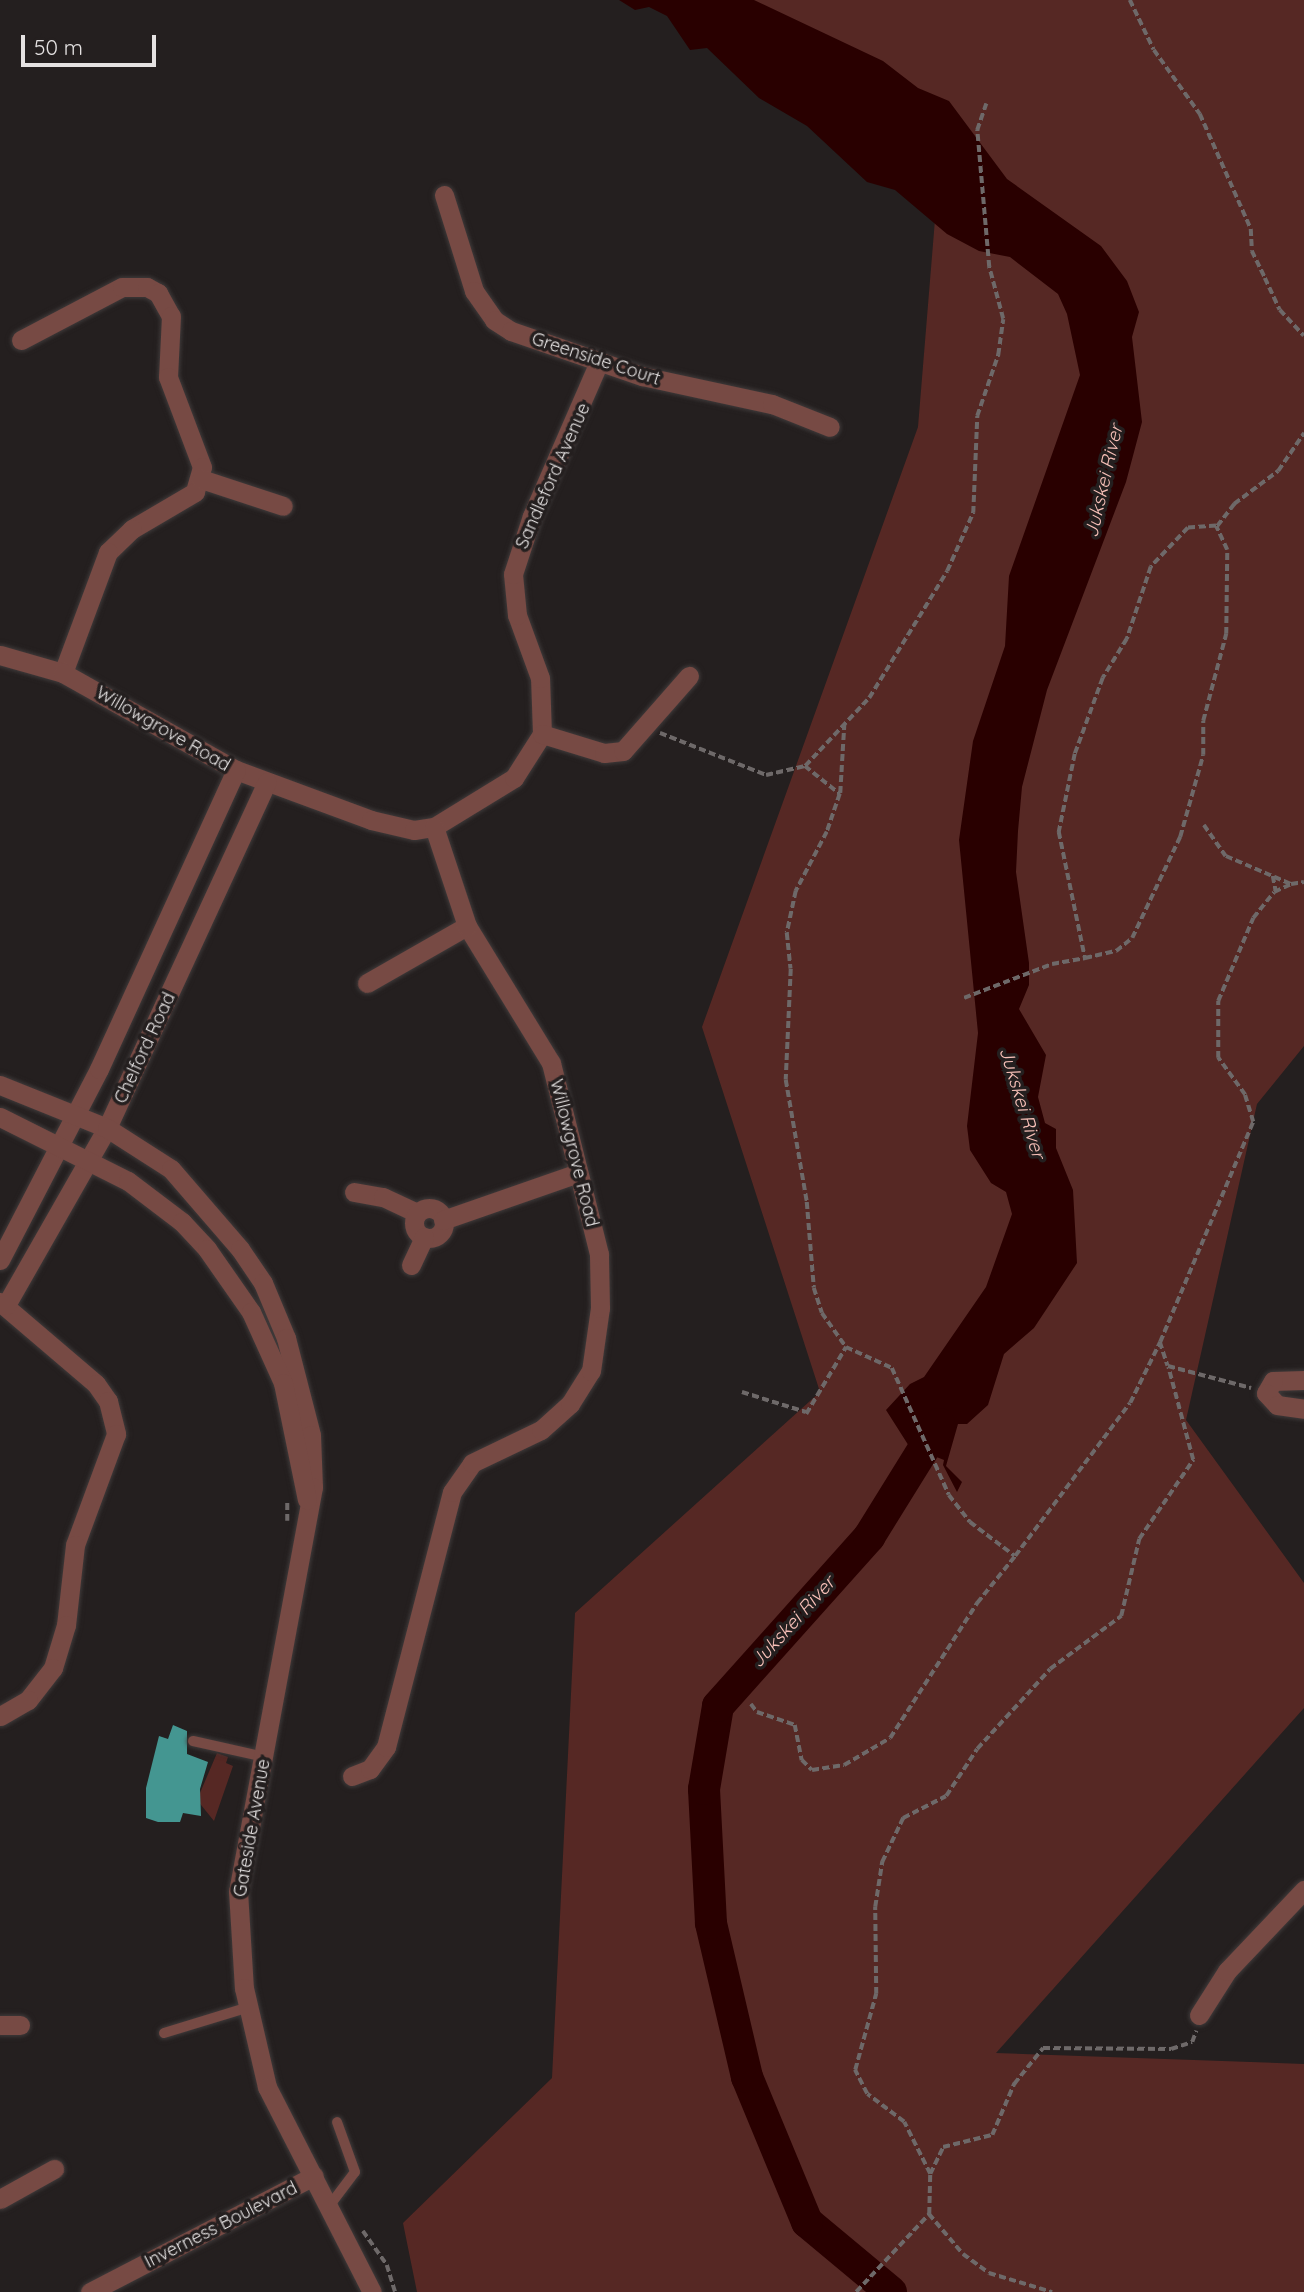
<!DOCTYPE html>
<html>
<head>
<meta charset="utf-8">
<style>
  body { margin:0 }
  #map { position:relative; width:1304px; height:2292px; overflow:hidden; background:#241f1f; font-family:Quicksand,sans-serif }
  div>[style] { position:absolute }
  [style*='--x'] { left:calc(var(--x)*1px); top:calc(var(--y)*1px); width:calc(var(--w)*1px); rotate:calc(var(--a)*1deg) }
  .green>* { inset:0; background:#562824 }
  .water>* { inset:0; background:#290000 }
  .river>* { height:32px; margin:-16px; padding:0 16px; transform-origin:16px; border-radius:16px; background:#290000 }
  .building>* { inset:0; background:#449691 }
  .path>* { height:3.5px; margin-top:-1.75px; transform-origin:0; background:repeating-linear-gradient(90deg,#6e6969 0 7px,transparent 0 10.5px) }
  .roads { filter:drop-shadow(0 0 2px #3f3a3a) drop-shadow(0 0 2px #3f3a3a) }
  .service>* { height:10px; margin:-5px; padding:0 5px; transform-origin:5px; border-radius:5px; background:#774a44 }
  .minor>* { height:19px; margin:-9.5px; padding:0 9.5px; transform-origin:9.5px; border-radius:9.5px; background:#774a44 }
  .minor>.ring { margin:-9.5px; padding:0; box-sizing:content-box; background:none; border:19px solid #774a44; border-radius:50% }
  .tertiary>* { height:19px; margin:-9.5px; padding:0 9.5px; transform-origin:9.5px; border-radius:9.5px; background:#774a44 }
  span { translate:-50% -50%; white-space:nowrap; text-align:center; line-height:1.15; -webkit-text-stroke:7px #241f1f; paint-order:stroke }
  .street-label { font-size:18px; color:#e5e2e2 }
  .water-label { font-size:19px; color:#f8c0b8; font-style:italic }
  .scale { position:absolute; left:21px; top:35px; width:135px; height:32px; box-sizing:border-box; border:4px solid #e5e2e2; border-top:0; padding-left:9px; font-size:21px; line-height:24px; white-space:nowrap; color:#e5e2e2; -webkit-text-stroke:5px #241f1f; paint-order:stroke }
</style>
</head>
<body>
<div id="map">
  <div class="green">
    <i style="clip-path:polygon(746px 0,1304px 0,1304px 1046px,1257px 1104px,1186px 1420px,1304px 1583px,1304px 1708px,996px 2053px,1304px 2064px,1304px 2292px,417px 2292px,403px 2223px,552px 2078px,575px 1613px,820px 1392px,702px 1027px,918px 427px,943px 122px)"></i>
    <i style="clip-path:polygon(217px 1753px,228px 1757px,226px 1763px,233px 1766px,214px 1821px,197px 1800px)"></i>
  </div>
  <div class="water">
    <i style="clip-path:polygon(619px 0,754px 0,883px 61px,918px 88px,949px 101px,1007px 179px,1101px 246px,1127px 281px,1139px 312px,1132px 337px,1142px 422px,1126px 482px,1047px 690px,1022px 787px,1018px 831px,1016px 872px,1029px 963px,1029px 985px,1019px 1009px,1046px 1055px,1038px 1097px,1045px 1123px,1056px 1129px,1056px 1148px,1073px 1190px,1077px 1263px,1034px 1328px,1004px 1354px,988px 1405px,967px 1424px,958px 1424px,946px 1466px,962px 1482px,957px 1492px,943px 1465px,944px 1460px,934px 1456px,921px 1465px,886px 1410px,910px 1384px,924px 1377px,986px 1287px,1012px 1214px,1006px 1192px,991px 1183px,970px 1150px,967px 1126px,978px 1033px,959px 840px,973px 741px,1005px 646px,1009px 576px,1080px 375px,1067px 314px,1058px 294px,1010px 257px,979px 251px,947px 234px,895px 190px,867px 182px,807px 126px,759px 98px,707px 48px,690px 50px,667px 16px,649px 7px,635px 10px)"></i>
  </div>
  <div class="river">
    <i style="--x:891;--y:2292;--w:109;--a:-140.2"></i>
    <i style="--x:807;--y:2222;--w:157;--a:-112.5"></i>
    <i style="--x:747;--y:2077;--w:158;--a:-103.2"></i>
    <i style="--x:711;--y:1923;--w:134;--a:-93"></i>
    <i style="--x:704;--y:1789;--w:84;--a:-80.4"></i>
    <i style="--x:718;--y:1706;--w:227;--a:-48.2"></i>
    <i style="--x:869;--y:1537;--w:133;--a:-58.2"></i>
  </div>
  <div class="building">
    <i style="clip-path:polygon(173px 1725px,187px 1731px,187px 1754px,208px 1762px,200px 1789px,201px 1816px,183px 1813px,180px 1822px,158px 1822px,146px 1818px,146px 1788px,159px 1736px,168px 1739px)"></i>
  </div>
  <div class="path">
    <i style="--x:1130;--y:0;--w:55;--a:64.4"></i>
    <i style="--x:1154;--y:50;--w:79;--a:54.3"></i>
    <i style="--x:1200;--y:114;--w:126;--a:66.1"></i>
    <i style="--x:1251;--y:229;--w:22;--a:87"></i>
    <i style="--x:1252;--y:251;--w:30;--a:64"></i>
    <i style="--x:1265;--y:278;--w:35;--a:65"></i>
    <i style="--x:1280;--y:310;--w:35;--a:47"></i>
    <i style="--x:1217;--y:526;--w:28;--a:-52"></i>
    <i style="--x:1234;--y:504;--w:55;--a:-36.9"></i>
    <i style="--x:1278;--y:471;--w:46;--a:-55.6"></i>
    <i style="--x:660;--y:733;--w:114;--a:21.6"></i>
    <i style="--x:766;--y:775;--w:40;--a:-13"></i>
    <i style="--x:805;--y:766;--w:45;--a:38.7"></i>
    <i style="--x:840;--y:794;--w:40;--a:108.9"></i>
    <i style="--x:827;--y:832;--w:67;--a:117.7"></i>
    <i style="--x:796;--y:891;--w:43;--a:102.1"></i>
    <i style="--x:787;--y:933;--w:36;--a:84"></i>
    <i style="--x:791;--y:969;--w:111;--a:92.6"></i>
    <i style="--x:786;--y:1080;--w:124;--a:80.2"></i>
    <i style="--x:807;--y:1202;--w:86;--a:85.3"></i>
    <i style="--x:814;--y:1288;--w:26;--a:72"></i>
    <i style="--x:822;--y:1313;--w:42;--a:54.8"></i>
    <i style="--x:846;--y:1347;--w:51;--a:24.5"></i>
    <i style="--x:892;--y:1368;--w:139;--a:65.8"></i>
    <i style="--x:949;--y:1495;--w:34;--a:52"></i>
    <i style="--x:970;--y:1522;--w:56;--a:37.1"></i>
    <i style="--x:1015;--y:1556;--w:191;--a:-53.1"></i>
    <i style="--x:1130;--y:1403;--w:68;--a:-63.8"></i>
    <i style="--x:1160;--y:1342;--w:25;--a:72"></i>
    <i style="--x:1168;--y:1366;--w:86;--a:14.8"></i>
    <i style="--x:805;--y:766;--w:93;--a:-46.7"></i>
    <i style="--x:869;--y:698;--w:149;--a:-58.4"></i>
    <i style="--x:947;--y:571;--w:64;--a:-65.9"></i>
    <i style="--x:973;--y:513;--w:97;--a:-87.6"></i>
    <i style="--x:977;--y:416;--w:65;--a:-71"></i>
    <i style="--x:998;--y:355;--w:36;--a:-82"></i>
    <i style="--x:1003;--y:319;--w:54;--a:-105.1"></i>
    <i style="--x:989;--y:267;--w:138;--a:-95"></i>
    <i style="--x:977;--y:130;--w:28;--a:-71"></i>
    <i style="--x:840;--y:793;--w:68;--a:-86.6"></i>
    <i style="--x:1204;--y:825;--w:38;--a:55"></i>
    <i style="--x:1226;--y:856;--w:71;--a:23.3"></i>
    <i style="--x:1291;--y:884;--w:13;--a:-9"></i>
    <i style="--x:1273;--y:876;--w:15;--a:79"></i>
    <i style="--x:964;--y:998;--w:94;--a:-21.1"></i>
    <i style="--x:1052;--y:964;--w:34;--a:-10"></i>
    <i style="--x:1085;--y:958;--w:32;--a:-13"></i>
    <i style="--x:1116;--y:951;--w:21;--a:-39"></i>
    <i style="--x:1132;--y:938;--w:112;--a:-64.6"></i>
    <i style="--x:1180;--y:837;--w:85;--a:-74.3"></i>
    <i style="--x:1203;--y:755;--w:34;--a:-90"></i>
    <i style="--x:1203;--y:721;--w:90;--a:-75.2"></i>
    <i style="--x:1226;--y:634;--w:84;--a:-89.3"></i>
    <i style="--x:1227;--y:550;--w:26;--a:-115"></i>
    <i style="--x:1216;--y:526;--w:28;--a:176"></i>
    <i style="--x:1188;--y:528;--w:54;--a:133.5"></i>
    <i style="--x:1151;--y:567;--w:76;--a:108.4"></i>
    <i style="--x:1127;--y:639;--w:46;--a:121.6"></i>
    <i style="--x:1103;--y:678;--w:81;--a:110.2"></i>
    <i style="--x:1075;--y:754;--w:80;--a:101.6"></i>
    <i style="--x:1059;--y:832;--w:129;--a:78.3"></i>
    <i style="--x:1160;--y:1342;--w:239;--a:-67.1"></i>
    <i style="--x:1253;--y:1122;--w:28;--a:-107"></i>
    <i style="--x:1245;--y:1095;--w:46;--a:-126.1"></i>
    <i style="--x:1218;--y:1058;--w:57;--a:-90"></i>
    <i style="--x:1218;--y:1001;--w:90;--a:-67.1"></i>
    <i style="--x:1253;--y:918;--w:33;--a:-51"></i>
    <i style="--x:1274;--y:892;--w:19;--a:-25"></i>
    <i style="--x:742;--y:1392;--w:67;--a:17.4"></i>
    <i style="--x:806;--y:1414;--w:78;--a:-59.2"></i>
    <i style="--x:287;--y:1521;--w:20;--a:-90"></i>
    <i style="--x:751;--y:1704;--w:10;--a:53"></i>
    <i style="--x:757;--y:1712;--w:40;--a:18.9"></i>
    <i style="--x:795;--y:1725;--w:36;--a:79"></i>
    <i style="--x:802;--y:1760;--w:14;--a:45"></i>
    <i style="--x:812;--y:1770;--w:32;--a:-9"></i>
    <i style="--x:844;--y:1765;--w:53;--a:-30.4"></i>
    <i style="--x:890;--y:1738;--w:161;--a:-57.2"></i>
    <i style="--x:977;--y:1603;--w:60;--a:-51"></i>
    <i style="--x:930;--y:2174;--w:58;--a:-116.6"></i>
    <i style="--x:904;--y:2122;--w:46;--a:-142.9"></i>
    <i style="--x:867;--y:2094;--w:27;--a:-117"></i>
    <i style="--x:855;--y:2070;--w:79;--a:-74.6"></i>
    <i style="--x:876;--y:1994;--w:87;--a:-90.7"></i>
    <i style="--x:875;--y:1907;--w:46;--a:-81.2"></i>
    <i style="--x:882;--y:1862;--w:49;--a:-64.5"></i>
    <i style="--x:903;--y:1818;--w:48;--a:-27.1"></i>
    <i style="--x:946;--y:1796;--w:56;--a:-56.6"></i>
    <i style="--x:977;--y:1749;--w:108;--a:-47.6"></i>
    <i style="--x:1050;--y:1669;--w:89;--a:-36.7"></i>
    <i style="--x:1121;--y:1616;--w:79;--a:-76.8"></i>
    <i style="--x:1139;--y:1539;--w:96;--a:-55.6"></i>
    <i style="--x:1193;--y:1460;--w:96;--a:-105"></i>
    <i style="--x:929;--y:2214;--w:52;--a:49.6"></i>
    <i style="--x:963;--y:2254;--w:32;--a:36"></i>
    <i style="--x:989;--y:2273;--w:66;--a:16.8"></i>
    <i style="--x:363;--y:2231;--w:42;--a:54.8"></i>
    <i style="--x:387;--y:2265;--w:28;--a:73"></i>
    <i style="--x:856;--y:2292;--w:107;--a:-46.9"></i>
    <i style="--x:929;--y:2214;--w:40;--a:-88.6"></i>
    <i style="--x:930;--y:2174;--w:30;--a:-64"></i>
    <i style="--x:943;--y:2147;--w:50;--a:-13.8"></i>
    <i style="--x:992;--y:2135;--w:56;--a:-66.7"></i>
    <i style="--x:1014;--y:2084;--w:46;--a:-51.1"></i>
    <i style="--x:1043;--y:2048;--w:128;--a:0.4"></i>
    <i style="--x:1171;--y:2049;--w:22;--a:-18"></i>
    <i style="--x:1192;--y:2042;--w:12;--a:-70"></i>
  </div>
  <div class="roads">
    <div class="service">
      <i style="--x:193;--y:1741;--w:74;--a:12.5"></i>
      <i style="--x:164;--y:2033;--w:86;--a:-17"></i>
      <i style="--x:330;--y:2205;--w:41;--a:-52.9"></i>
      <i style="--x:355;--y:2172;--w:53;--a:-109.8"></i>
    </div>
    <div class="minor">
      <i style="--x:444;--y:195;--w:101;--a:72.6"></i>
      <i style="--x:474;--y:291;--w:35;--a:55"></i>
      <i style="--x:494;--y:320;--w:20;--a:33"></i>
      <i style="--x:511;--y:331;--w:139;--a:19"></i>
      <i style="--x:642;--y:376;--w:133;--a:12.2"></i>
      <i style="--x:772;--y:404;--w:62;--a:21.6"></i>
      <i style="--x:21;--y:340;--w:114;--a:-27.7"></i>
      <i style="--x:122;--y:287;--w:25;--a:0"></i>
      <i style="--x:147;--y:287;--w:13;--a:29"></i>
      <i style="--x:158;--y:293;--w:26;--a:61"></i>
      <i style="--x:171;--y:316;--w:61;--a:92.8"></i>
      <i style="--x:168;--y:377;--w:96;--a:69.3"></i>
      <i style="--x:202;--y:467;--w:26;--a:106"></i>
      <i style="--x:195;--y:492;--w:73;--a:149.6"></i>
      <i style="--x:132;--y:529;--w:33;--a:136"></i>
      <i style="--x:108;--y:552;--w:129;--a:110.4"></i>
      <i style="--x:201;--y:479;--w:86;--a:18.2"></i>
      <i style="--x:0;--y:655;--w:66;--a:15.9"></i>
      <i style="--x:63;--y:673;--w:198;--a:29.3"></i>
      <i style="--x:236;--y:770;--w:144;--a:20.3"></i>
      <i style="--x:371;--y:820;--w:44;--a:13.1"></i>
      <i style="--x:414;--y:830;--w:20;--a:-9"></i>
      <i style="--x:434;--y:827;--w:94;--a:-31.5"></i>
      <i style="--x:514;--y:778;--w:52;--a:-57.5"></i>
      <i style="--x:542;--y:734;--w:56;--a:-92"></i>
      <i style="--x:540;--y:678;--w:67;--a:-110.1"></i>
      <i style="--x:517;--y:615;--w:41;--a:-95.6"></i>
      <i style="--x:513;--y:574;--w:61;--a:-71.9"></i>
      <i style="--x:532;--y:516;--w:168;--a:-66.5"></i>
      <i style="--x:542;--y:734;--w:65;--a:17"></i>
      <i style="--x:604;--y:753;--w:19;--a:-6"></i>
      <i style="--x:623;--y:751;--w:100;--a:-48.7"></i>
      <i style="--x:367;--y:983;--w:115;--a:-29.7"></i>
      <i style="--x:354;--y:1192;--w:29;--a:10"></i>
      <i style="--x:383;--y:1197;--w:38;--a:25"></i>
      <i class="ring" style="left:414px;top:1208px;width:11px;height:11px"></i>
      <i style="--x:443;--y:1220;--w:143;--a:-19.2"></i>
      <i style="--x:0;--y:1260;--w:215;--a:-62.6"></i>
      <i style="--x:99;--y:1069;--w:329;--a:-65.4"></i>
      <i style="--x:411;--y:1265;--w:31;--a:-65"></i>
      <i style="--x:0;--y:1302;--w:126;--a:40.5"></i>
      <i style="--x:96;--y:1384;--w:21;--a:55"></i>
      <i style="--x:108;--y:1401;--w:34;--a:76"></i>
      <i style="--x:116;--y:1434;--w:118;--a:110.3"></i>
      <i style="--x:75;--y:1545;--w:81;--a:96.4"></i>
      <i style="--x:66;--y:1625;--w:45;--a:106.8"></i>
      <i style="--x:53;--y:1668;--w:41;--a:128"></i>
      <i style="--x:28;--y:1700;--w:32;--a:150"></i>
      <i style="--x:6;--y:1305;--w:204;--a:-60.3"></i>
      <i style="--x:107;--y:1128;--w:381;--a:-65.2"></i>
      <i style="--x:1304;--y:1380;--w:31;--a:178"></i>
      <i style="--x:1273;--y:1381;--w:14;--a:120"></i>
      <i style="--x:1266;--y:1393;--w:16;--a:47"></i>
      <i style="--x:1277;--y:1405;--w:27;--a:8"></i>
      <i style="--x:352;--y:1776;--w:19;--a:-21"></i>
      <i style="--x:370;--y:1769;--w:27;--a:-54"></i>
      <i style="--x:386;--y:1747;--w:263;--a:-75.5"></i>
      <i style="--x:452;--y:1492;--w:35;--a:-55"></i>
      <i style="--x:472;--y:1463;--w:76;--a:-25.6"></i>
      <i style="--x:541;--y:1430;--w:39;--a:-42"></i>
      <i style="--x:570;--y:1404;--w:39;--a:-58"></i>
      <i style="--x:591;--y:1371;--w:64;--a:-81.9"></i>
      <i style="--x:600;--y:1308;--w:54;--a:-91.1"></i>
      <i style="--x:599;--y:1254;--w:197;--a:-104.1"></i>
      <i style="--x:551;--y:1063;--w:161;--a:-121.5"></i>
      <i style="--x:467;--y:926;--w:104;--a:-108.4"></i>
      <i style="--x:1199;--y:2015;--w:52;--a:-57.5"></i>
      <i style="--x:1227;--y:1971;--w:112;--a:-46.5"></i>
      <i style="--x:0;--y:2025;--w:20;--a:0"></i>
      <i style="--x:0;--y:2199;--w:62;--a:-29.1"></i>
      <i style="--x:90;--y:2292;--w:252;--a:-27.4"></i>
    </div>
    <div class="tertiary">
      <i style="--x:0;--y:1085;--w:115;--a:21.9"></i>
      <i style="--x:107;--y:1128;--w:76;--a:32.6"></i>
      <i style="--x:171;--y:1169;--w:106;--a:49.2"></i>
      <i style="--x:240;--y:1249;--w:41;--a:55.9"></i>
      <i style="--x:263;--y:1283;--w:60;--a:67.3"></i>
      <i style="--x:286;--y:1338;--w:100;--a:75.5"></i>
      <i style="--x:311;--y:1435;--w:52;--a:87.8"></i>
      <i style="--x:313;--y:1487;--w:411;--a:100.5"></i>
      <i style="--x:238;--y:1891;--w:97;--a:86.5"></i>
      <i style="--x:244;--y:1988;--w:102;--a:76.9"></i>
      <i style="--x:267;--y:2087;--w:230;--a:62.9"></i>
      <i style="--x:0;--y:1117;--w:143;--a:26.6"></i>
      <i style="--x:128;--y:1181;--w:68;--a:37.2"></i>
      <i style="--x:182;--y:1222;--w:37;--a:47"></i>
      <i style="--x:207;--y:1249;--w:77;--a:55.1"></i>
      <i style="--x:251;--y:1312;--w:78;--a:65.7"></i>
      <i style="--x:283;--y:1383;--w:119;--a:78.4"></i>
    </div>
  </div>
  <div class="street-label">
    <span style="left:596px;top:359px;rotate:18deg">Greenside Court</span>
    <span style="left:553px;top:476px;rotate:-66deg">Sandleford Avenue</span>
    <span style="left:163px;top:729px;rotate:30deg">Willowgrove Road</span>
    <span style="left:145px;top:1048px;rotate:-65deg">Chelford Road</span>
    <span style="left:574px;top:1153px;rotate:76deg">Willowgrove Road</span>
    <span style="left:252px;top:1828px;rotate:-80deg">Gateside Avenue</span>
    <span style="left:221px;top:2225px;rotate:-27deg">Inverness Boulevard</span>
  </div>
  <div class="water-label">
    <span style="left:1104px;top:481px;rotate:-77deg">Jukskei River</span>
    <span style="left:1022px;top:1103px;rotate:73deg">Jukskei River</span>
    <span style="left:793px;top:1622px;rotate:-48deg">Jukskei River</span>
  </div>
  <div class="scale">50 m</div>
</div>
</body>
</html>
